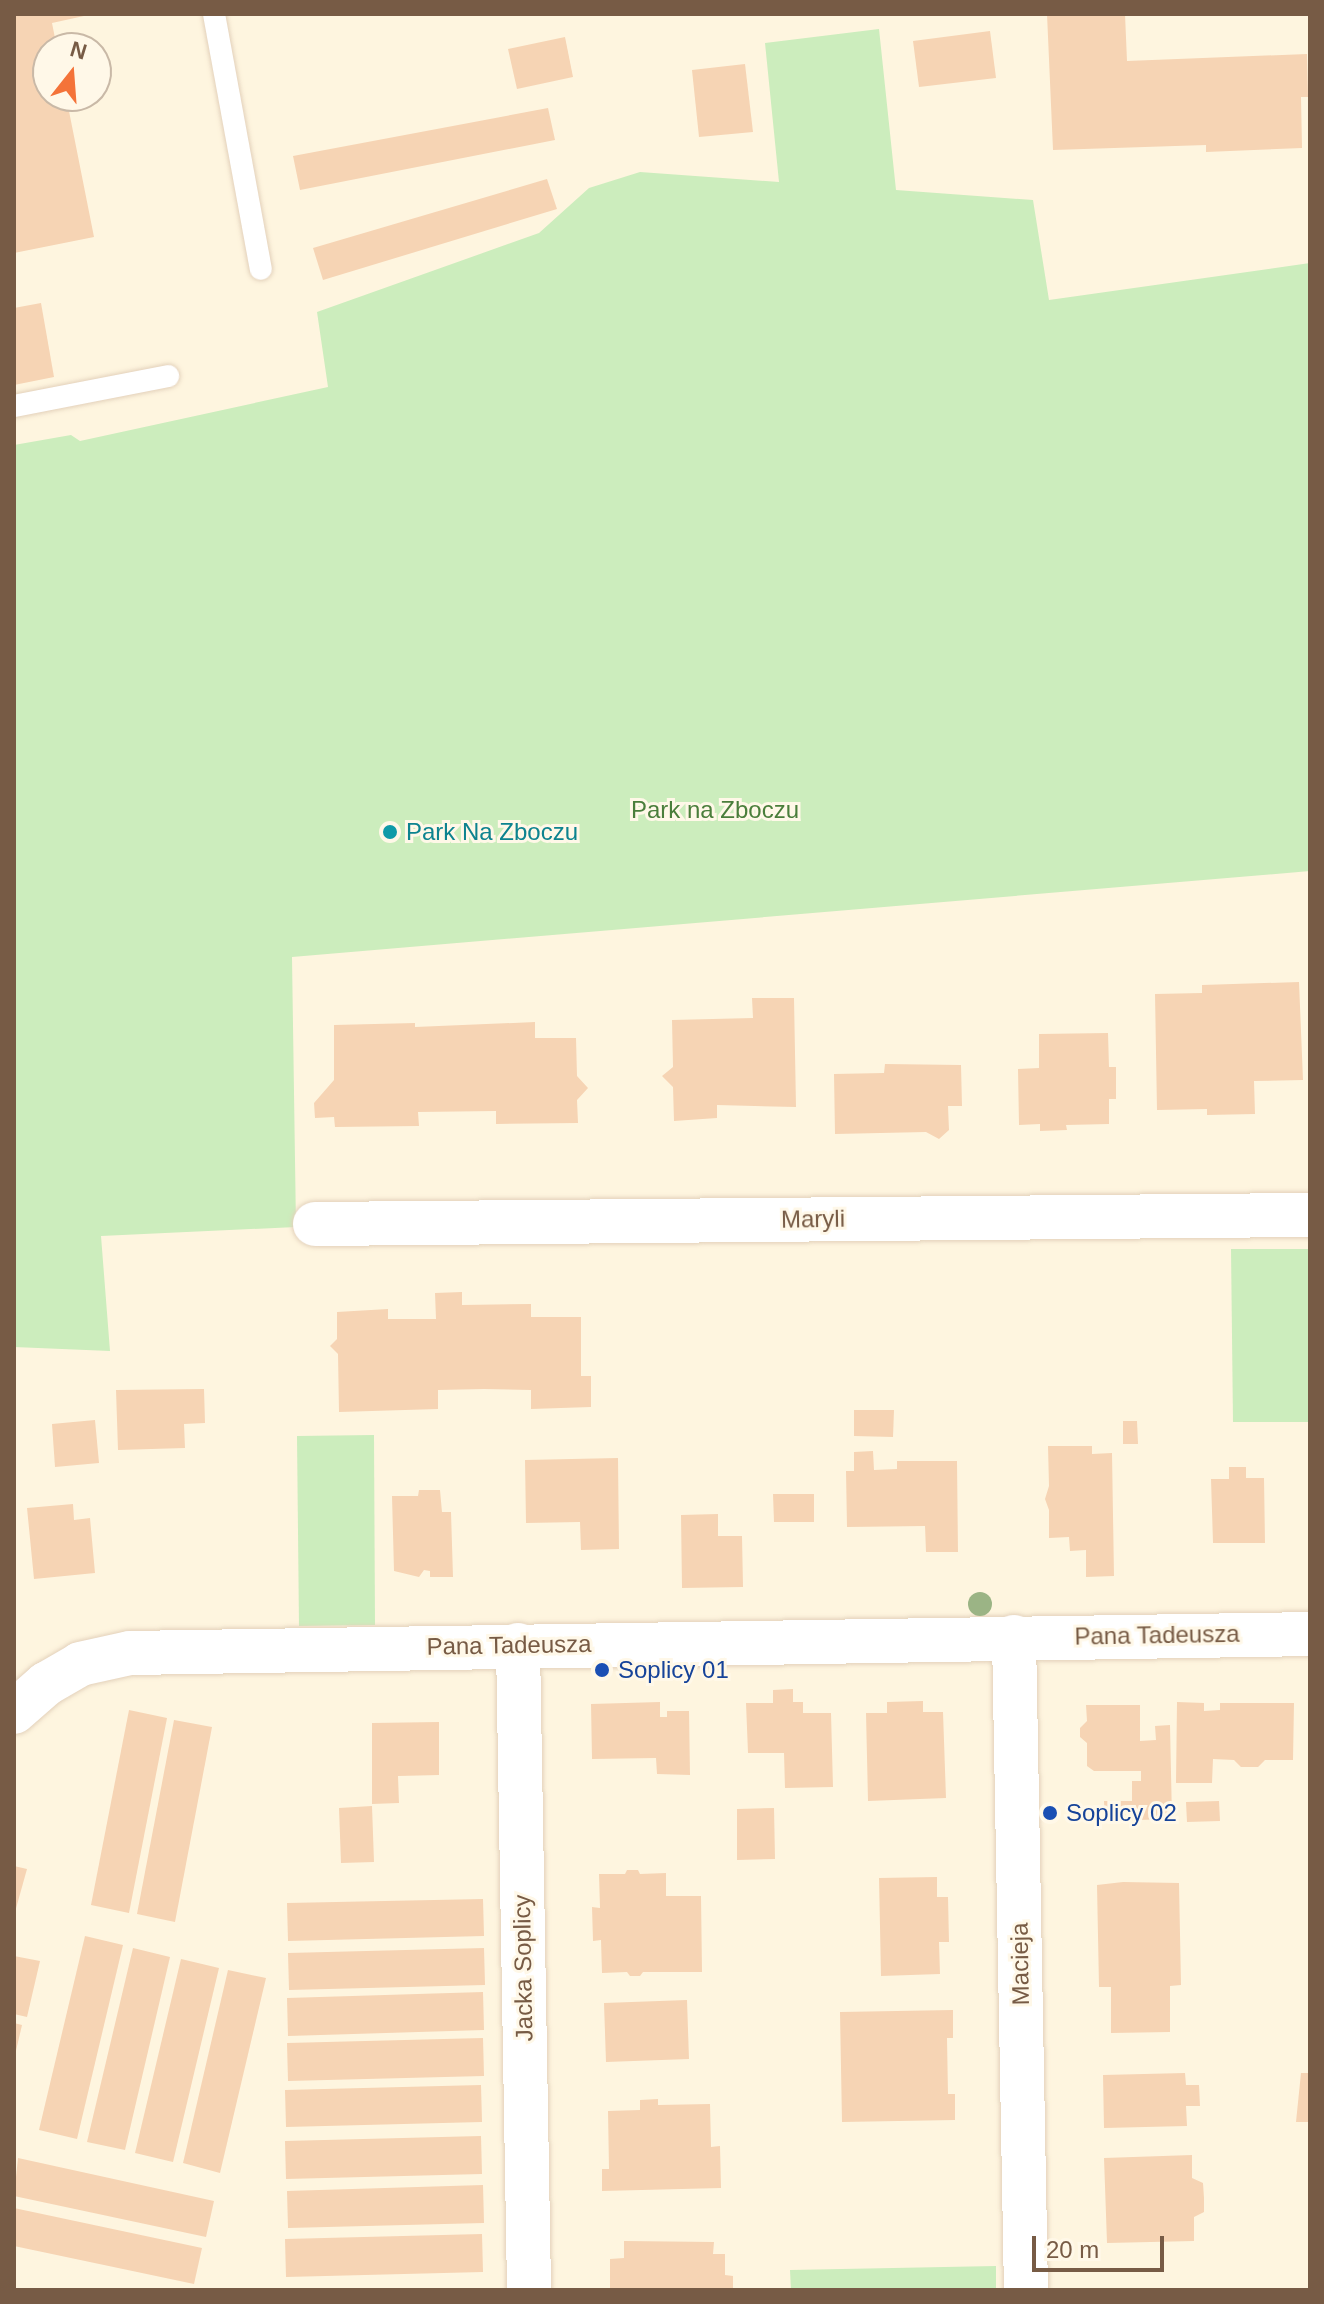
<!DOCTYPE html>
<html>
<head>
<meta charset="utf-8">
<style>
  body { margin:0 }
  #map { position:relative; width:1324px; height:2304px; overflow:hidden; background:#fef5df; font-family:Helvetica,sans-serif }
  div>[style] { position:absolute }
  [style*='--x'] { left:calc(var(--x)*1px); top:calc(var(--y)*1px); width:calc(var(--w)*1px); rotate:calc(var(--a)*1deg) }
  .green>* { inset:0; background:#ccedbd }
  .building>* { inset:0; background:#f6d4b4 }
  .roads { filter:drop-shadow(0 0 2px #e3d1bb) drop-shadow(0 0 2px #e3d1bb) }
  .lane>* { height:22px; margin:-11px; padding:0 11px; transform-origin:11px; border-radius:11px; background:#fff }
  .street>* { height:44px; margin:-22px; padding:0 22px; transform-origin:22px; border-radius:22px; background:#fff }
  .trees>* { width:24px; height:24px; margin:-12px; border-radius:50%; background:#9bb485 }
  .dots>* { width:22px; height:22px; translate:-50% -50%; box-sizing:border-box; border:4px solid #fff8e8; border-radius:50% }
  span { translate:-50% -50%; white-space:nowrap; text-align:center; line-height:1.15; -webkit-text-stroke:6px #fff8e8; paint-order:stroke }
  .park-label { font-size:24px; color:#4a7e3b }
  .culture-label { font-size:24px; color:#0d838f }
  .left { translate:0 -50%; text-align:left }
  .street-label { font-size:24px; color:#775b45 }
  .transit-label { font-size:24px; color:#164399 }
  .frame { position:absolute; inset:0; border:16px solid #775b45; pointer-events:none }
  .north { position:absolute; left:32px; top:32px; width:80px; height:80px; box-sizing:border-box; background:#fff8e8; border:2px solid #c9b9a7; border-radius:50%; rotate:17deg; font-size:22px; font-weight:700; line-height:32px; text-align:center; color:#775b45 }
  .north::after { content:''; display:block; margin:auto; width:28px; height:36px; background:#f47339; clip-path:polygon(50% 0,100% 100%,50% 72%,0 100%) }
  .scale { position:absolute; left:1032px; top:2236px; width:132px; height:36px; box-sizing:border-box; border:4px solid #775b45; border-top:0; padding-left:10px; font-size:24px; line-height:28px; white-space:nowrap; color:#775b45; -webkit-text-stroke:6px #fff8e8; paint-order:stroke }
</style>
</head>
<body>
<div id="map">
  <div class="green">
    <i style="clip-path:polygon(879px 29px,896px 190px,1033px 200px,1049px 300px,1310px 263px,1310px 871px,292px 957px,296px 1227px,101px 1236px,110px 1351px,14px 1347px,14px 445px,71px 435px,80px 441px,328px 387px,317px 312px,539px 233px,589px 188px,640px 172px,779px 182px,765px 43px)"></i>
    <i style="clip-path:polygon(1231px 1249px,1310px 1249px,1310px 1422px,1233px 1422px)"></i>
    <i style="clip-path:polygon(374px 1435px,375px 1625px,299px 1626px,297px 1436px)"></i>
    <i style="clip-path:polygon(996px 2266px,996px 2290px,791px 2290px,790px 2270px)"></i>
  </div>
  <div class="building">
    <i style="clip-path:polygon(14px 14px,93px 14px,52px 23px,57px 48px,48px 48px,48px 96px,66px 96px,94px 237px,14px 253px)"></i>
    <i style="clip-path:polygon(1047px 14px,1125px 14px,1127px 61px,1307px 54px,1308px 97px,1301px 97px,1302px 148px,1206px 152px,1206px 145px,1053px 150px)"></i>
    <i style="clip-path:polygon(990px 31px,996px 78px,919px 87px,913px 41px)"></i>
    <i style="clip-path:polygon(565px 37px,573px 77px,517px 89px,508px 49px)"></i>
    <i style="clip-path:polygon(745px 64px,753px 132px,699px 137px,692px 70px)"></i>
    <i style="clip-path:polygon(548px 108px,555px 140px,300px 190px,293px 156px)"></i>
    <i style="clip-path:polygon(547px 179px,557px 209px,323px 280px,313px 248px)"></i>
    <i style="clip-path:polygon(41px 303px,54px 377px,14px 385px,14px 308px)"></i>
    <i style="clip-path:polygon(1299px 982px,1303px 1080px,1254px 1081px,1255px 1114px,1207px 1115px,1207px 1109px,1157px 1110px,1155px 994px,1202px 993px,1202px 985px)"></i>
    <i style="clip-path:polygon(752px 998px,794px 998px,796px 1107px,717px 1105px,717px 1118px,674px 1121px,673px 1087px,662px 1076px,673px 1067px,672px 1020px,753px 1018px)"></i>
    <i style="clip-path:polygon(535px 1022px,535px 1038px,576px 1038px,577px 1076px,588px 1088px,577px 1100px,578px 1123px,496px 1124px,496px 1111px,418px 1112px,419px 1126px,335px 1127px,334px 1117px,315px 1118px,314px 1103px,334px 1080px,334px 1025px,415px 1023px,415px 1027px)"></i>
    <i style="clip-path:polygon(1108px 1033px,1109px 1067px,1116px 1067px,1116px 1099px,1109px 1099px,1109px 1124px,1066px 1125px,1067px 1130px,1040px 1131px,1040px 1124px,1019px 1125px,1018px 1069px,1039px 1068px,1039px 1034px)"></i>
    <i style="clip-path:polygon(885px 1064px,961px 1065px,962px 1106px,948px 1106px,949px 1130px,939px 1139px,926px 1132px,835px 1134px,834px 1074px,884px 1073px)"></i>
    <i style="clip-path:polygon(462px 1292px,462px 1305px,531px 1304px,531px 1317px,581px 1317px,581px 1376px,591px 1376px,591px 1407px,531px 1409px,531px 1390px,484px 1389px,438px 1390px,438px 1409px,339px 1412px,338px 1354px,330px 1346px,337px 1339px,337px 1312px,388px 1309px,388px 1319px,436px 1319px,435px 1293px)"></i>
    <i style="clip-path:polygon(204px 1389px,205px 1423px,184px 1424px,185px 1448px,118px 1450px,116px 1390px)"></i>
    <i style="clip-path:polygon(854px 1410px,894px 1410px,893px 1437px,854px 1436px)"></i>
    <i style="clip-path:polygon(95px 1420px,99px 1463px,55px 1467px,52px 1424px)"></i>
    <i style="clip-path:polygon(1123px 1421px,1137px 1421px,1138px 1444px,1123px 1444px)"></i>
    <i style="clip-path:polygon(1048px 1446px,1092px 1446px,1092px 1454px,1112px 1453px,1114px 1576px,1086px 1577px,1086px 1550px,1070px 1551px,1069px 1537px,1049px 1538px,1049px 1510px,1045px 1499px,1049px 1486px)"></i>
    <i style="clip-path:polygon(873px 1451px,874px 1470px,897px 1469px,897px 1461px,957px 1461px,958px 1552px,926px 1552px,925px 1526px,847px 1527px,846px 1471px,854px 1471px,854px 1452px)"></i>
    <i style="clip-path:polygon(618px 1458px,619px 1549px,581px 1550px,580px 1522px,526px 1523px,525px 1460px)"></i>
    <i style="clip-path:polygon(1229px 1467px,1246px 1467px,1246px 1478px,1264px 1478px,1265px 1543px,1213px 1543px,1211px 1479px,1229px 1479px)"></i>
    <i style="clip-path:polygon(419px 1490px,440px 1490px,442px 1512px,451px 1512px,453px 1577px,430px 1577px,430px 1571px,424px 1570px,419px 1577px,394px 1571px,392px 1496px,418px 1496px)"></i>
    <i style="clip-path:polygon(773px 1494px,814px 1494px,814px 1522px,774px 1522px)"></i>
    <i style="clip-path:polygon(73px 1504px,74px 1520px,90px 1518px,95px 1573px,34px 1579px,27px 1508px)"></i>
    <i style="clip-path:polygon(718px 1514px,718px 1536px,742px 1536px,743px 1587px,682px 1588px,681px 1515px)"></i>
    <i style="clip-path:polygon(793px 1689px,793px 1702px,803px 1702px,803px 1713px,831px 1713px,833px 1787px,785px 1788px,784px 1753px,748px 1753px,746px 1703px,773px 1703px,773px 1690px)"></i>
    <i style="clip-path:polygon(923px 1701px,923px 1712px,943px 1712px,946px 1798px,868px 1801px,866px 1713px,887px 1713px,887px 1702px)"></i>
    <i style="clip-path:polygon(660px 1702px,660px 1717px,667px 1717px,667px 1711px,689px 1711px,690px 1775px,657px 1774px,656px 1758px,592px 1759px,591px 1704px)"></i>
    <i style="clip-path:polygon(1177px 1702px,1204px 1703px,1204px 1711px,1220px 1710px,1220px 1703px,1294px 1703px,1293px 1760px,1265px 1760px,1258px 1767px,1241px 1767px,1234px 1760px,1213px 1759px,1212px 1783px,1176px 1783px)"></i>
    <i style="clip-path:polygon(1086px 1705px,1140px 1705px,1140px 1741px,1156px 1740px,1155px 1726px,1170px 1725px,1172px 1819px,1105px 1821px,1104px 1801px,1132px 1801px,1132px 1781px,1141px 1781px,1141px 1771px,1094px 1771px,1087px 1766px,1087px 1743px,1080px 1737px,1080px 1728px,1087px 1721px)"></i>
    <i style="clip-path:polygon(129px 1710px,167px 1718px,129px 1913px,91px 1905px)"></i>
    <i style="clip-path:polygon(174px 1720px,212px 1727px,175px 1922px,137px 1914px)"></i>
    <i style="clip-path:polygon(439px 1722px,439px 1775px,398px 1776px,399px 1803px,372px 1804px,372px 1723px)"></i>
    <i style="clip-path:polygon(1219px 1801px,1220px 1821px,1187px 1822px,1186px 1802px)"></i>
    <i style="clip-path:polygon(372px 1806px,374px 1862px,341px 1863px,339px 1808px)"></i>
    <i style="clip-path:polygon(774px 1808px,775px 1859px,737px 1860px,737px 1809px)"></i>
    <i style="clip-path:polygon(14px 1866px,27px 1869px,15px 1912px,14px 1912px)"></i>
    <i style="clip-path:polygon(627px 1870px,638px 1870px,640px 1874px,666px 1873px,666px 1896px,701px 1896px,702px 1972px,643px 1972px,640px 1976px,630px 1976px,627px 1972px,602px 1973px,601px 1940px,593px 1941px,592px 1907px,600px 1908px,599px 1874px,625px 1874px)"></i>
    <i style="clip-path:polygon(937px 1877px,937px 1897px,948px 1897px,949px 1942px,939px 1942px,940px 1974px,881px 1976px,879px 1878px)"></i>
    <i style="clip-path:polygon(1123px 1882px,1179px 1883px,1181px 1985px,1170px 1986px,1170px 2032px,1111px 2033px,1111px 1987px,1099px 1987px,1097px 1885px)"></i>
    <i style="clip-path:polygon(483px 1899px,484px 1936px,288px 1941px,287px 1903px)"></i>
    <i style="clip-path:polygon(85px 1936px,123px 1945px,77px 2139px,39px 2130px)"></i>
    <i style="clip-path:polygon(133px 1948px,170px 1957px,125px 2150px,87px 2142px)"></i>
    <i style="clip-path:polygon(484px 1948px,485px 1985px,289px 1990px,288px 1953px)"></i>
    <i style="clip-path:polygon(14px 1956px,40px 1961px,27px 2017px,14px 2014px)"></i>
    <i style="clip-path:polygon(181px 1959px,219px 1968px,173px 2162px,135px 2153px)"></i>
    <i style="clip-path:polygon(228px 1970px,266px 1978px,220px 2173px,183px 2163px)"></i>
    <i style="clip-path:polygon(483px 1992px,484px 2030px,288px 2036px,287px 1998px)"></i>
    <i style="clip-path:polygon(687px 2000px,689px 2059px,606px 2062px,604px 2003px)"></i>
    <i style="clip-path:polygon(953px 2010px,953px 2038px,947px 2038px,948px 2094px,955px 2094px,955px 2120px,842px 2122px,840px 2012px)"></i>
    <i style="clip-path:polygon(14px 2023px,22px 2025px,15px 2055px,14px 2055px)"></i>
    <i style="clip-path:polygon(483px 2038px,484px 2076px,288px 2081px,287px 2043px)"></i>
    <i style="clip-path:polygon(1185px 2073px,1186px 2085px,1199px 2085px,1200px 2106px,1186px 2106px,1187px 2126px,1104px 2128px,1103px 2075px)"></i>
    <i style="clip-path:polygon(1301px 2073px,1310px 2073px,1310px 2122px,1296px 2122px)"></i>
    <i style="clip-path:polygon(481px 2085px,482px 2122px,286px 2127px,285px 2090px)"></i>
    <i style="clip-path:polygon(658px 2099px,658px 2105px,710px 2104px,711px 2147px,720px 2146px,721px 2188px,602px 2191px,602px 2169px,609px 2169px,608px 2111px,640px 2110px,640px 2100px)"></i>
    <i style="clip-path:polygon(481px 2136px,482px 2174px,286px 2179px,285px 2141px)"></i>
    <i style="clip-path:polygon(1192px 2155px,1192px 2178px,1203px 2183px,1204px 2198px,1204px 2212px,1194px 2217px,1194px 2241px,1107px 2243px,1104px 2158px)"></i>
    <i style="clip-path:polygon(18px 2158px,214px 2201px,206px 2237px,14px 2196px)"></i>
    <i style="clip-path:polygon(483px 2185px,484px 2223px,288px 2228px,287px 2191px)"></i>
    <i style="clip-path:polygon(14px 2208px,202px 2248px,194px 2284px,14px 2246px)"></i>
    <i style="clip-path:polygon(482px 2234px,483px 2272px,286px 2277px,285px 2239px)"></i>
    <i style="clip-path:polygon(624px 2241px,714px 2242px,713px 2254px,725px 2254px,725px 2275px,733px 2276px,733px 2290px,610px 2290px,610px 2259px,624px 2258px)"></i>
  </div>
  <div class="roads">
    <div class="lane">
      <i style="--x:214;--y:14;--w:259;--a:79.6"></i>
      <i style="--x:14;--y:406;--w:157;--a:-11"></i>
    </div>
    <div class="street">
      <i style="--x:315;--y:1224;--w:995;--a:-0.52"></i>
      <i style="--x:1014;--y:1637;--w:653;--a:88.95"></i>
      <i style="--x:518;--y:1645;--w:645;--a:89.02"></i>
      <i style="--x:14;--y:1712;--w:43;--a:-41.2"></i>
      <i style="--x:46;--y:1684;--w:39;--a:-30"></i>
      <i style="--x:80;--y:1664;--w:51;--a:-12.4"></i>
      <i style="--x:130;--y:1653;--w:1180;--a:-0.92"></i>
    </div>
  </div>
  <div class="trees">
    <i style="left:980px;top:1604px"></i>
  </div>
  <div class="dots">
    <i style="left:390px;top:832px;background:#0f9aa8"></i>
    <i style="left:602px;top:1670px;background:#1a4fb4"></i>
    <i style="left:1050px;top:1813px;background:#1a4fb4"></i>
  </div>
  <div class="park-label">
    <span style="left:715px;top:810px">Park na Zboczu</span>
  </div>
  <div class="culture-label">
    <span class="left" style="left:406px;top:832px">Park Na Zboczu</span>
  </div>
  <div class="street-label">
    <span style="left:813px;top:1219px;rotate:-1deg">Maryli</span>
    <span style="left:1157px;top:1635px;rotate:-1deg">Pana Tadeusza</span>
    <span style="left:509px;top:1645px;rotate:-1deg">Pana Tadeusza</span>
    <span style="left:1020px;top:1964px;rotate:-91deg">Macieja</span>
    <span style="left:523px;top:1968px;rotate:-91deg">Jacka Soplicy</span>
  </div>
  <div class="transit-label">
    <span class="left" style="left:618px;top:1670px">Soplicy 01</span>
    <span class="left" style="left:1066px;top:1813px">Soplicy 02</span>
  </div>
  <div class="frame"></div>
  <div class="north">N</div>
  <div class="scale">20 m</div>
</div>
</body>
</html>
